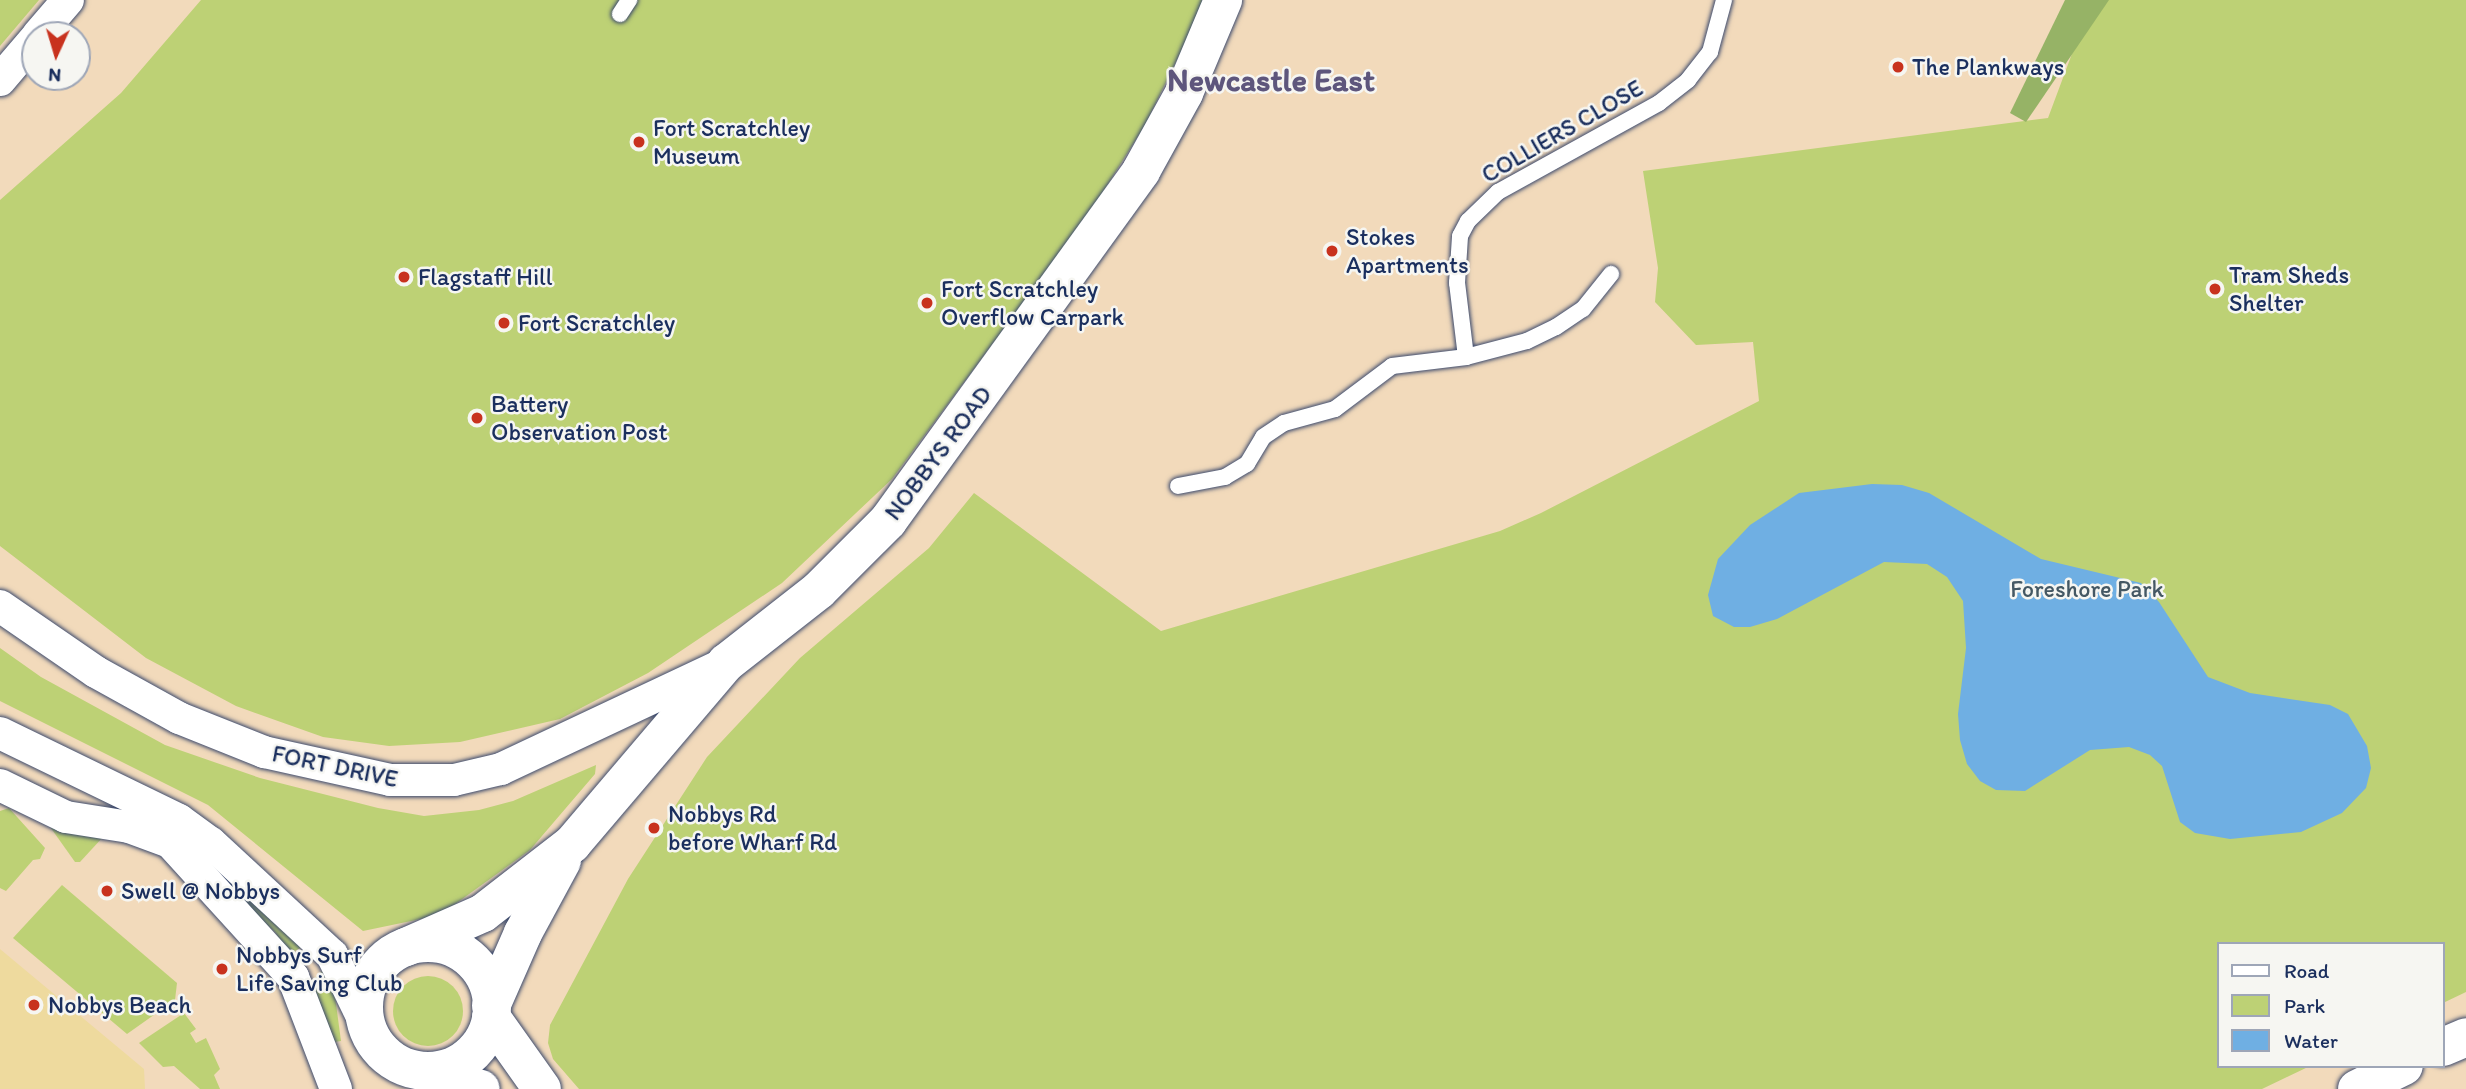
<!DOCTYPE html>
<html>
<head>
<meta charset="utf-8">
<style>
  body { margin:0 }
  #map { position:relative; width:2466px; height:1089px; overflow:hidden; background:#f2dabb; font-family:Itim,sans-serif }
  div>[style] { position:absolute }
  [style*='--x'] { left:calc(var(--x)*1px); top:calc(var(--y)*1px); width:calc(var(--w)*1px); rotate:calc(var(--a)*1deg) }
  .green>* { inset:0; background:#bdd175 }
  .round { border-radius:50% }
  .forest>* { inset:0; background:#96b366 }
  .sand>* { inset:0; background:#eeda9e }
  .water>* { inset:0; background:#6fafe3 }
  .roads { filter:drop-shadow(0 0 2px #3b496c) drop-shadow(0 0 2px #3b496c) }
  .lane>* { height:16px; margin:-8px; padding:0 8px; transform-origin:8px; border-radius:8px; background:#fff }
  .street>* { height:32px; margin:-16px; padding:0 16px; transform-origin:16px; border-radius:16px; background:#fff }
  .secondary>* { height:38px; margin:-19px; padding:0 19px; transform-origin:19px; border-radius:19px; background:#fff }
  .secondary>.ring { margin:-19px; padding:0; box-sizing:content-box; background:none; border:38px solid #fff; border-radius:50% }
  .dots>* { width:19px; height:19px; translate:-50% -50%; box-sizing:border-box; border:4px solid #f6f6f2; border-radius:50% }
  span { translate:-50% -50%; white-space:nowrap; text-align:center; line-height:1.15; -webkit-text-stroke:5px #f6f6f2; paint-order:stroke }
  .poi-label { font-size:24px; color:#1b2f5e }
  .left { translate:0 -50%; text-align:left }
  .street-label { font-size:24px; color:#1b2f5e }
  .park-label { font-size:24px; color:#445864 }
  .district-label { font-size:32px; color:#5e567c; font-weight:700 }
  .legend { position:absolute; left:2217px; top:942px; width:228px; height:126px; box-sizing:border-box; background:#f6f6f2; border:2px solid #9ea6b7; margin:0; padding:9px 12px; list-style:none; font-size:21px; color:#1b2f5e }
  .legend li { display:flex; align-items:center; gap:14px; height:35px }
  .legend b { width:35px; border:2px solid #9ea6b7 }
  .north { position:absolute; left:21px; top:21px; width:70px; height:70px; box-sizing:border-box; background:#f6f6f2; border:2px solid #9ea6b7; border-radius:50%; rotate:184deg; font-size:19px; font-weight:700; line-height:28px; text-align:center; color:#1b2f5e }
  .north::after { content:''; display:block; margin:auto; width:24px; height:32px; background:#c8321e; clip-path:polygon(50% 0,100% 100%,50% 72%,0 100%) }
</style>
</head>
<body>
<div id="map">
  <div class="green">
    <i style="clip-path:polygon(0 0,39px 0,0 46px)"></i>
    <i style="clip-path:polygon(201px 0,1206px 0,1145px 125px,1089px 214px,892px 479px,782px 583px,648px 673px,560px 719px,460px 742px,389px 746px,323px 737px,236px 706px,146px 658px,0 546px,0 200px,121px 93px)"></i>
    <i style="clip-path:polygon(2092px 0,2466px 0,2466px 992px,2443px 1003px,2443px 944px,2219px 944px,2219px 1066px,2310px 1066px,2262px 1089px,579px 1089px,553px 1059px,548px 1043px,550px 1025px,628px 879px,707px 757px,800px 658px,929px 548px,974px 493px,1161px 631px,1500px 531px,1541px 513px,1759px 401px,1753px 342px,1696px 345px,1655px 302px,1658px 268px,1643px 171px,2048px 118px)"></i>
    <i style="clip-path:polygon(0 648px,41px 677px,165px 745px,260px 778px,378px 808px,424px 816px,479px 810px,513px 801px,596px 765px,595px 774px,530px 850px,440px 915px,363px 931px,208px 805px,0 701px)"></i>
    <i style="clip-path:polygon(9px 808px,45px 848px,40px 859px,33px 860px,6px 891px,0 888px,0 811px)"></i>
    <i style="clip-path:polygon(48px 824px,103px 837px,80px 862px,75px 862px)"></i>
    <i style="clip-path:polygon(62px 885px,177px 983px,175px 1000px,127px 1034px,13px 938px)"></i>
    <i style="clip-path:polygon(239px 888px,306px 945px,293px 952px,286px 949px,275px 932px,231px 892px)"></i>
    <i style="clip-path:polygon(323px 970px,334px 989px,341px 1041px,334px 1042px,308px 986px)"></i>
    <i class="round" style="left:393px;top:976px;width:70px;height:70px"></i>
    <i style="clip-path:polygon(184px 1013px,196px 1029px,190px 1033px,196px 1043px,206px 1038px,220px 1069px,214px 1075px,220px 1089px,200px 1089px,174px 1066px,163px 1067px,139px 1043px)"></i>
  </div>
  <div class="forest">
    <i style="clip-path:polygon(2065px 0,2109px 0,2026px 122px,2010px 113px)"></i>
  </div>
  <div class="sand">
    <i style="clip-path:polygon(0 949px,144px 1069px,145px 1089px,0 1089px)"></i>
  </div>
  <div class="water">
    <i style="clip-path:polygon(1872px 484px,1902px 485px,1929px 493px,2041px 559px,2141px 583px,2159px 602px,2208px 677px,2250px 693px,2330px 705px,2348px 714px,2367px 746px,2371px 768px,2366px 788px,2342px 813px,2301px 832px,2230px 839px,2195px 833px,2180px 822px,2162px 766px,2150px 755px,2129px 747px,2090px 750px,2025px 791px,1996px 790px,1980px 781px,1967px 764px,1960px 740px,1958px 714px,1966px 648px,1963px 601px,1947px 577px,1927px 564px,1884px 562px,1777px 619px,1750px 627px,1734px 627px,1713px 616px,1708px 595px,1718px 559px,1750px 525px,1799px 493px)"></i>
  </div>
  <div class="roads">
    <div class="lane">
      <i style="--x:620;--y:14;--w:17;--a:-57"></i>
      <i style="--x:1466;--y:357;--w:75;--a:-96.9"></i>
      <i style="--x:1457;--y:283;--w:47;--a:-86.3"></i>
      <i style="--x:1460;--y:236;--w:17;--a:-62"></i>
      <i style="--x:1468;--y:221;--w:42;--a:-44"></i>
      <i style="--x:1498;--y:192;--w:184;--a:-28.9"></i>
      <i style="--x:1659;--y:103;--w:37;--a:-38"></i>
      <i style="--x:1688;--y:80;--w:36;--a:-52"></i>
      <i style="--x:1710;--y:52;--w:54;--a:-74.9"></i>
      <i style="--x:1178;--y:486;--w:48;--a:-10.8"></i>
      <i style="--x:1225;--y:477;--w:26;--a:-31"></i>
      <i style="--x:1247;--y:464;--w:31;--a:-59"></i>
      <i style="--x:1263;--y:437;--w:25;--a:-34"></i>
      <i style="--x:1284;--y:423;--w:53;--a:-15.4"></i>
      <i style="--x:1335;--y:409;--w:71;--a:-37"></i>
      <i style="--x:1392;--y:366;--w:75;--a:-6.9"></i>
      <i style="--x:1466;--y:357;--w:63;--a:-14.7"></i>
      <i style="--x:1527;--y:341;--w:32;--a:-26"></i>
      <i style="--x:1556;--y:327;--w:32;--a:-34"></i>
      <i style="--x:1583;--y:309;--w:45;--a:-51.3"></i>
    </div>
    <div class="street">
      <i style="--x:38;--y:35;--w:46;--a:-49.4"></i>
      <i style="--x:0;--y:80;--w:54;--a:-49.5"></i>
      <i style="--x:0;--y:606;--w:116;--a:34.5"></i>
      <i style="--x:96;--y:672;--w:95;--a:29"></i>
      <i style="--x:179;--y:718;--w:92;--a:21.8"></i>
      <i style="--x:264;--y:752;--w:129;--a:12.5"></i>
      <i style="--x:390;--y:780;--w:64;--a:0"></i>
      <i style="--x:454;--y:780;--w:48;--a:-13.2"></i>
      <i style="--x:501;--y:769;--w:244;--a:-25.2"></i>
      <i style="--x:0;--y:733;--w:199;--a:25.9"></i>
      <i style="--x:179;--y:820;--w:39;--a:36"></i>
      <i style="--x:211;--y:843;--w:165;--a:42.8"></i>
      <i style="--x:332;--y:955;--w:80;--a:64.1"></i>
      <i style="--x:0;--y:785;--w:73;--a:25.9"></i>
      <i style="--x:66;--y:817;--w:64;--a:9"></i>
      <i style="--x:129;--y:827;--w:44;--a:20.1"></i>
      <i style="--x:170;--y:842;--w:183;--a:47.7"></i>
      <i style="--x:293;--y:977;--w:120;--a:69"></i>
    </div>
    <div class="secondary">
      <i class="ring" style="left:364px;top:943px;width:90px;height:90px"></i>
      <i style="--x:406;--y:947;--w:84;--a:-23.8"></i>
      <i style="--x:483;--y:913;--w:113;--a:-37.8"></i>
      <i style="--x:572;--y:844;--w:238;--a:-49.6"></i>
      <i style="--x:726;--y:663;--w:118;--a:-38.1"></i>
      <i style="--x:819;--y:590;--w:98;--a:-45"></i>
      <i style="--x:888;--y:521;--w:432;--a:-54.1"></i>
      <i style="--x:1141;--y:171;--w:89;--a:-61.1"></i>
      <i style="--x:1184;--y:93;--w:101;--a:-67.2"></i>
      <i style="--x:491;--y:1006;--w:80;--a:-66.3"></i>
      <i style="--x:523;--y:933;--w:82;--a:-61.6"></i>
      <i style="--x:491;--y:1017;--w:88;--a:54.7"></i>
      <i style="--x:2443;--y:1047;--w:25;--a:-23"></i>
      <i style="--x:423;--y:1072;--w:60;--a:16.3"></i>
      <i style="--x:2357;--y:1089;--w:52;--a:-26.1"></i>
    </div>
  </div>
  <div class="dots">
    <i style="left:1898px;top:67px;background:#c8321e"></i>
    <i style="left:639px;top:142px;background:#c8321e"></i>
    <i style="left:1332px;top:251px;background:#c8321e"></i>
    <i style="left:404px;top:277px;background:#c8321e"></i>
    <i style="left:2215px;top:289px;background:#c8321e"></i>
    <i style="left:927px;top:303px;background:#c8321e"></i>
    <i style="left:504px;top:323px;background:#c8321e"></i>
    <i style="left:477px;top:418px;background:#c8321e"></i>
    <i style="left:654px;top:828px;background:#c8321e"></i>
    <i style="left:107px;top:891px;background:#c8321e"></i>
    <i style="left:222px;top:969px;background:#c8321e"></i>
    <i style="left:34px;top:1005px;background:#c8321e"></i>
  </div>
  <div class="poi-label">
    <span class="left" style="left:1912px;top:67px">The Plankways</span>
    <span class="left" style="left:653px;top:142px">Fort Scratchley<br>Museum</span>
    <span class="left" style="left:1346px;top:251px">Stokes<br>Apartments</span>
    <span class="left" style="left:2229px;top:289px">Tram Sheds<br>Shelter</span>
    <span class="left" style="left:418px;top:277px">Flagstaff Hill</span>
    <span class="left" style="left:941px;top:303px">Fort Scratchley<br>Overflow Carpark</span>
    <span class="left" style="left:518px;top:323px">Fort Scratchley</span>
    <span class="left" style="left:491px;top:418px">Battery<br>Observation Post</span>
    <span class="left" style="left:668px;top:828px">Nobbys Rd<br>before Wharf Rd</span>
    <span class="left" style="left:121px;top:891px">Swell @ Nobbys</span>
    <span class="left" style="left:236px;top:969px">Nobbys Surf<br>Life Saving Club</span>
    <span class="left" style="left:48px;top:1005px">Nobbys Beach</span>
  </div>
  <div class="street-label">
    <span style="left:1562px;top:131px;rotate:-30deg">COLLIERS CLOSE</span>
    <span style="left:938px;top:453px;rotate:-53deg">NOBBYS ROAD</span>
    <span style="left:335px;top:766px;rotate:12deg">FORT DRIVE</span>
  </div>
  <div class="park-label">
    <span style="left:2087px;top:589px">Foreshore Park</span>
  </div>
  <div class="district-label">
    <span style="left:1271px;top:80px">Newcastle East</span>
  </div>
  <ul class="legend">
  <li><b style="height:9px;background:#fff"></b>Road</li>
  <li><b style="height:19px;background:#bdd175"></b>Park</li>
  <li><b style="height:19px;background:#6fafe3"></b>Water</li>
  </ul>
  <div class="north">N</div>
</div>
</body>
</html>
